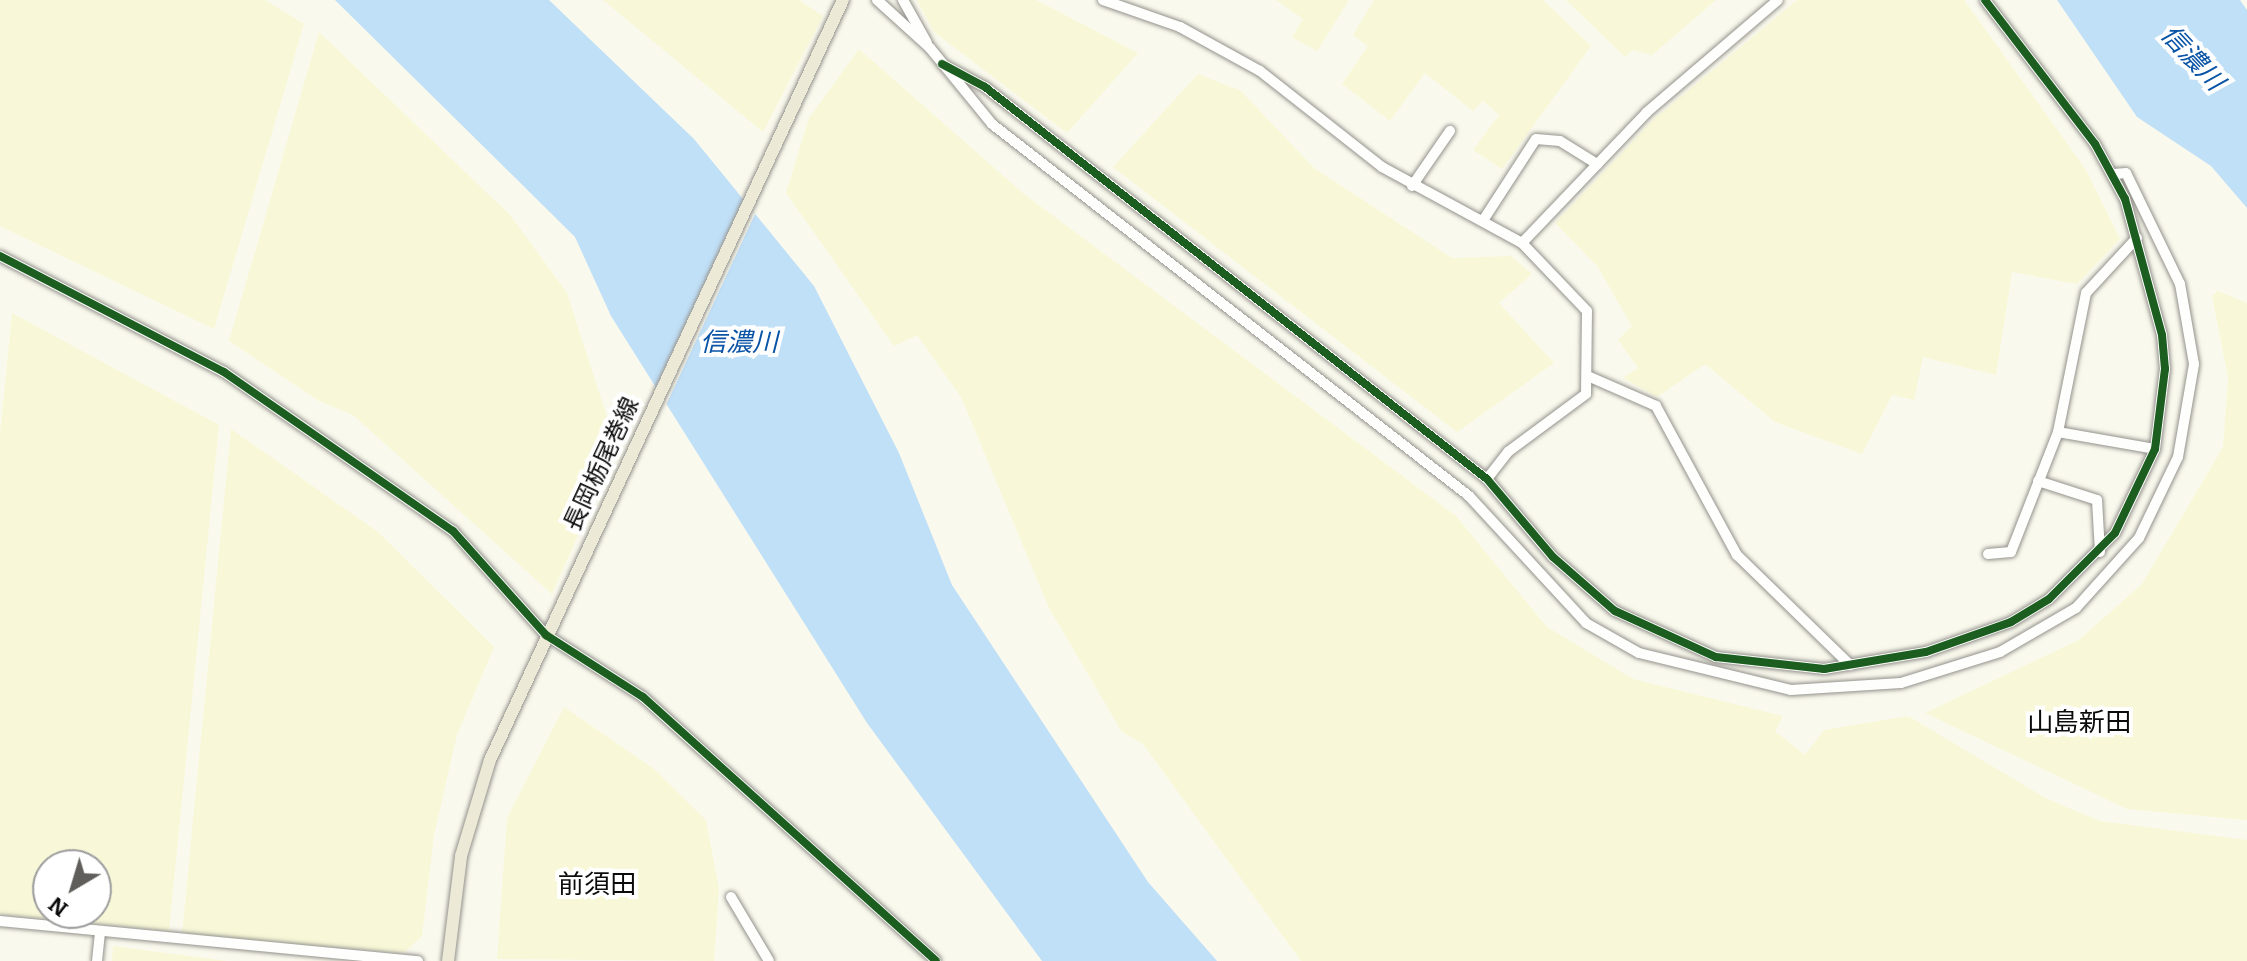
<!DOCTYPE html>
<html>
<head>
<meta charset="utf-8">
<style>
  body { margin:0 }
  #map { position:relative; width:2247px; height:961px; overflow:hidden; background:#faf9ed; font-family:Bitter,"Noto Sans JP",serif }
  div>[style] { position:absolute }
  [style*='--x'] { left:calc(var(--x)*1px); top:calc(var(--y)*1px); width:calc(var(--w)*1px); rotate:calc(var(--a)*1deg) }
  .farmland>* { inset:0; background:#f8f8d8 }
  .water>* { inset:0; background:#c0e0f8 }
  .pier>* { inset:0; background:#faf9ed }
  .roads { filter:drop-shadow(0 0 2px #93928d) drop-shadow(0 0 2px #93928d) }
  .minor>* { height:10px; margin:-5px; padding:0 5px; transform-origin:5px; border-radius:5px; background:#fefefc }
  .major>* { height:12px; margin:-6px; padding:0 6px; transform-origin:6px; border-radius:6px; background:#ece9d6 }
  .cycleway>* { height:8px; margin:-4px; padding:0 4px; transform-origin:4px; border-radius:4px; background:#1b5e20 }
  span { translate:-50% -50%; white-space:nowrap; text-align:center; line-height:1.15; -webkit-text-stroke:8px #fff; paint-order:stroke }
  .street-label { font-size:24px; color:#0b0b0b }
  .water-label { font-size:26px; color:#0a54a6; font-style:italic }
  .neighbourhood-label { font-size:26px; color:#0b0b0b }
  .north { position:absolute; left:32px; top:849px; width:80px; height:80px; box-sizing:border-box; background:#fff; border:2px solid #9d9d9d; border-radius:50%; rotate:218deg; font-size:22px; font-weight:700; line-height:32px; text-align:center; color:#0b0b0b }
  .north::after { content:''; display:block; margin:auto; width:28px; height:36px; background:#5f5e5a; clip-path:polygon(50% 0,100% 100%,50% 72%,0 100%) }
</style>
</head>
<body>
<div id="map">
  <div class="farmland">
    <i style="clip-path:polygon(0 0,265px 0,304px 24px,214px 329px,0 226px)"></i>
    <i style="clip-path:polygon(603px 0,799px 0,823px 16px,763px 132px)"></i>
    <i style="clip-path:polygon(917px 0,1036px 0,1138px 53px,1067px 133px,934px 32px)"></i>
    <i style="clip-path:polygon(1276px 0,1349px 0,1317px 51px,1292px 37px,1303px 19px)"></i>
    <i style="clip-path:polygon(1374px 0,1543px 0,1591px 46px,1502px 169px,1473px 150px,1499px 115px,1483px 101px,1473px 111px,1425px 73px,1390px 121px,1342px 84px,1368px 46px,1353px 35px)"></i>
    <i style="clip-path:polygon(1566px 0,1716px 0,1652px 55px,1632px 50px,1625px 57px)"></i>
    <i style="clip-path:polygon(1797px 0,1964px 0,2086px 170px,2120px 239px,2077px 284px,2012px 272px,1996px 375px,1923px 357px,1914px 400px,1892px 395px,1862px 454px,1775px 422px,1705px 364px,1657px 397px,1623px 378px,1638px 368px,1618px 340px,1632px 326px,1597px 266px,1555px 223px,1654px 119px)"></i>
    <i style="clip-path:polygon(319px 32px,511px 216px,567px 293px,617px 448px,552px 594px,353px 415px,319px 401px,229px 341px)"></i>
    <i style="clip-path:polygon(859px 49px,1024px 194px,1456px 516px,1547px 627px,1633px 679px,1783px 716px,1775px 731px,1805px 755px,1824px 730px,1908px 716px,2047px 799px,2100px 821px,2247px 840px,2247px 961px,1301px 961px,1143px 744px,1122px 732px,1049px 608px,961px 397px,917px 335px,894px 346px,786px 193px,809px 118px)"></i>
    <i style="clip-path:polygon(1198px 74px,1241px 91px,1314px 168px,1452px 258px,1511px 256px,1532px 274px,1499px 303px,1554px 363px,1457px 432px,1113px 167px)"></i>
    <i style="clip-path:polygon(2218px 291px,2247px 303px,2247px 820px,2127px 809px,1925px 713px,2079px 640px,2142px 584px,2223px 447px,2228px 378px,2212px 296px)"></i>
    <i style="clip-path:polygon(evenodd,12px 313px,219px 425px,169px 931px,0 914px,0 433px,12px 313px,48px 865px,96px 865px,96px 913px,48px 913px,48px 865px)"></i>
    <i style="clip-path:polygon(231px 429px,378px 532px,494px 647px,457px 735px,434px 835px,422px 936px,404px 953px,182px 934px)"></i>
    <i style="clip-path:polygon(564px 707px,654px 769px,706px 820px,719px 889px,714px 961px,497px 959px,507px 818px)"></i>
    <i style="clip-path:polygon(113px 946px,227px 961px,112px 961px)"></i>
  </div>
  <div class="water">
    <i style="clip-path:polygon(335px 0,549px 0,694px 139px,814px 286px,899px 453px,952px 585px,1148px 882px,1217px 961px,1042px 961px,867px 723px,611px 316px,575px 237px)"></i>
    <i style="clip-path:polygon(2057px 0,2240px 0,2247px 10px,2247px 208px,2211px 166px,2137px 117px)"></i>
  </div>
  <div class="pier">
    <i style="clip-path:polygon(743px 200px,755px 214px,666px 405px,655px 389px)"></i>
  </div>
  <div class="roads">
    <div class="minor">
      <i style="--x:877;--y:0;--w:72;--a:42.2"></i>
      <i style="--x:930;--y:48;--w:98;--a:50.8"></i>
      <i style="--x:992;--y:124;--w:605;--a:37.95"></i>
      <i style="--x:1469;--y:496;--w:173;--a:47.3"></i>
      <i style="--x:1586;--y:623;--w:61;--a:29.5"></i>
      <i style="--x:1639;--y:653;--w:156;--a:13.7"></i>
      <i style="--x:1791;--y:690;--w:110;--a:-3.6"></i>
      <i style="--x:1901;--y:683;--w:104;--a:-17.4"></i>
      <i style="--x:2000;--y:652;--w:88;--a:-30.1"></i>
      <i style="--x:2076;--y:608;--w:94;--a:-48"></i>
      <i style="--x:2139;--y:538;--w:90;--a:-64.3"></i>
      <i style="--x:2178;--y:457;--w:94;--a:-80.2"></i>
      <i style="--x:2194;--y:364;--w:81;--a:-99.9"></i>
      <i style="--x:2180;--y:284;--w:123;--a:-115.9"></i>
      <i style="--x:2126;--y:173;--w:12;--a:175"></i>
      <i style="--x:903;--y:0;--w:49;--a:60.8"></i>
      <i style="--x:1103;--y:0;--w:82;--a:19.3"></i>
      <i style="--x:1180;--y:27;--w:91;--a:28.8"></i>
      <i style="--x:1260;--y:71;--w:155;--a:38.2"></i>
      <i style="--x:1382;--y:167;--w:159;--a:28.5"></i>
      <i style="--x:1522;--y:243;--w:94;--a:46.3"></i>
      <i style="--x:1587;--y:311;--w:83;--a:90.7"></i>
      <i style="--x:1586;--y:394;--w:97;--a:143.4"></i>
      <i style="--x:1508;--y:452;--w:34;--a:128"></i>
      <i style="--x:942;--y:64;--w:49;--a:28.1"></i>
      <i style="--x:985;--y:87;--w:637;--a:37.99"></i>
      <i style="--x:1487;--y:479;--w:102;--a:49.8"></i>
      <i style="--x:1553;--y:557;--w:82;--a:41.1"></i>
      <i style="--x:1615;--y:611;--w:111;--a:24.5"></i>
      <i style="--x:1716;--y:657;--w:109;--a:6.3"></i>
      <i style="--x:1824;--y:669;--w:103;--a:-9.5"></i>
      <i style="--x:1926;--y:652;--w:90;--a:-19.4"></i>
      <i style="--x:2011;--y:622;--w:44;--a:-31.2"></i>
      <i style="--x:2049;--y:599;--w:93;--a:-45"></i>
      <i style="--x:2115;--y:533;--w:93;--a:-64.5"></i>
      <i style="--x:2155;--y:449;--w:81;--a:-82.9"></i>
      <i style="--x:2165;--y:369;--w:34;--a:-95"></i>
      <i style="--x:2162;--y:335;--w:141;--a:-105.2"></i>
      <i style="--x:2125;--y:199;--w:63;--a:-118.6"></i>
      <i style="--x:2095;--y:144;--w:181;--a:-127.4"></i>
      <i style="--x:1412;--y:186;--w:67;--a:-55.4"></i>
      <i style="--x:1484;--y:219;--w:95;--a:-57"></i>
      <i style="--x:1536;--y:139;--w:24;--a:5"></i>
      <i style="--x:1560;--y:141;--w:44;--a:31.9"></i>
      <i style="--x:1522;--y:243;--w:181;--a:-46.3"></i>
      <i style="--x:1647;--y:112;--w:172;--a:-40.5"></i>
      <i style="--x:0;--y:256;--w:252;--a:27.4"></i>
      <i style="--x:224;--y:372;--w:279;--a:34.8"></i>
      <i style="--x:453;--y:531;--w:140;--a:48.2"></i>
      <i style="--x:546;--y:635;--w:115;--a:32.6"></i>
      <i style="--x:643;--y:697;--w:394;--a:42"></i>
      <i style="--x:1590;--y:377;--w:72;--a:23.7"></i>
      <i style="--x:1656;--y:406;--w:170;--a:61.5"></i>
      <i style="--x:1737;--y:555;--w:158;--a:44.2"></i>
      <i style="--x:2058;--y:432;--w:98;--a:9.9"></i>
      <i style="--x:2038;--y:481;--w:62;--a:17.9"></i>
      <i style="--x:2097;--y:500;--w:52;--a:86.7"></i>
      <i style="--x:1988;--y:554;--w:23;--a:-5"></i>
      <i style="--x:2011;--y:552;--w:129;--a:-68.6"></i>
      <i style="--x:2058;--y:432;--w:142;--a:-78.6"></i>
      <i style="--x:2086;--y:293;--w:75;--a:-47.2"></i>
      <i style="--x:731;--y:897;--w:74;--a:59.3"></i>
      <i style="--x:0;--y:921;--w:420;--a:5.5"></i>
      <i style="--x:97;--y:961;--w:29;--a:-84"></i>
    </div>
    <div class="major">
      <i style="--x:448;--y:961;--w:106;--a:-82.9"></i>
      <i style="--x:461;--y:856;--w:100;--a:-73.2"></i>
      <i style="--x:490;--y:760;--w:838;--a:-65.09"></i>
    </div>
  </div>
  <div class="cycleway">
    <i style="--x:942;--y:64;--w:49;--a:28.1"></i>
    <i style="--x:985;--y:87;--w:637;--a:37.99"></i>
    <i style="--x:1487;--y:479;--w:102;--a:49.8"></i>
    <i style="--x:1553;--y:557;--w:82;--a:41.1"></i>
    <i style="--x:1615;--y:611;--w:111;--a:24.5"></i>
    <i style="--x:1716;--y:657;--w:109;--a:6.3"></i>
    <i style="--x:1824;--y:669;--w:103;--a:-9.5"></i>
    <i style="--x:1926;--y:652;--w:90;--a:-19.4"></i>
    <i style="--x:2011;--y:622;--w:44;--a:-31.2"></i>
    <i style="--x:2049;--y:599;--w:93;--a:-45"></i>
    <i style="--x:2115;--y:533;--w:93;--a:-64.5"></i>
    <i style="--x:2155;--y:449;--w:81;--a:-82.9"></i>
    <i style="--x:2165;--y:369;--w:34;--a:-95"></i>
    <i style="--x:2162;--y:335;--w:141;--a:-105.2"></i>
    <i style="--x:2125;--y:199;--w:63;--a:-118.6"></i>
    <i style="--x:2095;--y:144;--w:181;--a:-127.4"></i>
    <i style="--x:0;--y:256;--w:252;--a:27.4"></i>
    <i style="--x:224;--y:372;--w:279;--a:34.8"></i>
    <i style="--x:453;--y:531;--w:140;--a:48.2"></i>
    <i style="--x:546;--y:635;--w:115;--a:32.6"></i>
    <i style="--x:643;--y:697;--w:394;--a:42"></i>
  </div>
  <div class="street-label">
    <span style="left:602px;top:464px;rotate:-65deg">長岡栃尾巻線</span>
  </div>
  <div class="water-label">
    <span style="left:2192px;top:58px;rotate:47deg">信濃川</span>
    <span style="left:739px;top:343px">信濃川</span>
  </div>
  <div class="neighbourhood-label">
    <span style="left:2079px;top:723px">山島新田</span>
    <span style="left:597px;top:885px">前須田</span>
  </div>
  <div class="north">N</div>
</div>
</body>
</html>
